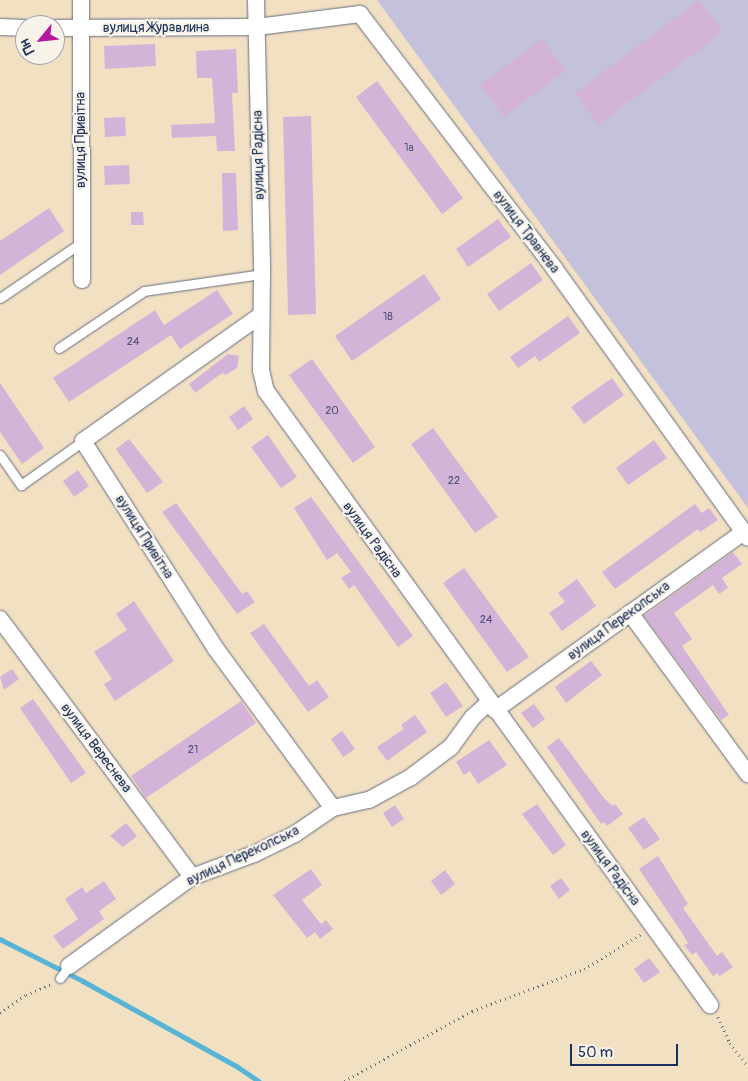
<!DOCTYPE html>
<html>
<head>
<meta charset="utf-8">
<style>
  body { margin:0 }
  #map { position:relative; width:748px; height:1081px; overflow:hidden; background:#f2e0c3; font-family:Pangolin,sans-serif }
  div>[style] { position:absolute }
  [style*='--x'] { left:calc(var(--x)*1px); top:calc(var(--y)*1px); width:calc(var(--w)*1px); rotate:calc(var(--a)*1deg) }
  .industrial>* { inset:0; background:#c3c1db }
  .stream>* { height:4.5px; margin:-2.25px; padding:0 2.25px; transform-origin:2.25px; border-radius:2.25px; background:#58b4d6 }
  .building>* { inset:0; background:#d4b3d8 }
  .path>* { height:2.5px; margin-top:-1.25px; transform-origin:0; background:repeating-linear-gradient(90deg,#666d81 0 1px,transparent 0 5px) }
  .roads { filter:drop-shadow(0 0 1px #666d81) drop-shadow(0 0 1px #666d81) }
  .lane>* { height:9px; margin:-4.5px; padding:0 4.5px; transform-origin:4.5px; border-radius:4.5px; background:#fff }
  .street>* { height:16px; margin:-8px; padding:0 8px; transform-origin:8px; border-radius:8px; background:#fff }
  span { translate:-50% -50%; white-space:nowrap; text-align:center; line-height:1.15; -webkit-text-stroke:4.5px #f7f3e8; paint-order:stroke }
  .number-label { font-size:11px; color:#49507c }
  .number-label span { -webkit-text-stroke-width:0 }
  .street-label { font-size:14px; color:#1b2f5e }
  .north { position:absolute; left:15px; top:15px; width:50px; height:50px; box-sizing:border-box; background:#f7f3e8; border:1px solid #9fa5b1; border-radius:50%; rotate:242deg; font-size:14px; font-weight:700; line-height:20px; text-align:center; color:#1b2f5e }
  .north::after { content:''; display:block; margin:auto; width:18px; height:22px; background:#b5179e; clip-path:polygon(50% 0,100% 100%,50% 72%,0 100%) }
  .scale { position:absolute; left:570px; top:1044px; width:108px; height:22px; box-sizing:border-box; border:2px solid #1b2f5e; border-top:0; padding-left:6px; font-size:15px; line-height:18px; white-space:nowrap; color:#1b2f5e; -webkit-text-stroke:4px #f7f3e8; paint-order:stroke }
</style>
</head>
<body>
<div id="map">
  <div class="industrial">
    <i style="clip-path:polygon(377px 0,748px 0,748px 508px)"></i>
  </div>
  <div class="stream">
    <i style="--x:0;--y:939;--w:93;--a:26.8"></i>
    <i style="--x:83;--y:981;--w:177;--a:29"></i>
    <i style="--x:238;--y:1067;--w:25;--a:34"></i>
  </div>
  <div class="building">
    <i style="clip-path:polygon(699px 0,723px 32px,598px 125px,575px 93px)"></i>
    <i style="clip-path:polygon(542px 39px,566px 71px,504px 117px,480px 85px)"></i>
    <i style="clip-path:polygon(155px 44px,156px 66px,105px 69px,104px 46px)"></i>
    <i style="clip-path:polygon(236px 49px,238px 93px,232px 93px,235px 151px,217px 151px,216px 136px,172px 138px,171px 125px,215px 123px,212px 78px,197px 78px,196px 51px)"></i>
    <i style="clip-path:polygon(377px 81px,463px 198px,442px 214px,356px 97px)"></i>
    <i style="clip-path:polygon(311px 116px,316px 314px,288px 315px,283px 117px)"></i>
    <i style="clip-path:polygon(125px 117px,126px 136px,105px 137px,104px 118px)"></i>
    <i style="clip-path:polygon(129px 165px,130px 184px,105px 185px,104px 166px)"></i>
    <i style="clip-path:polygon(222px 173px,236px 173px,238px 230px,223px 231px)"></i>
    <i style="clip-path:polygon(49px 208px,64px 231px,0 275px,0 241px)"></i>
    <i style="clip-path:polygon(131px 212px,143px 212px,144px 225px,131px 225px)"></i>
    <i style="clip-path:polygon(498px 219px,511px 237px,468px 267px,456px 249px)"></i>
    <i style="clip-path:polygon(531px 263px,543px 280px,499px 311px,487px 294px)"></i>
    <i style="clip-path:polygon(424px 274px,441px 299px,352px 361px,335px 336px)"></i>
    <i style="clip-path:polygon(217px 290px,233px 314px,180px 349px,171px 335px,69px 402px,53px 378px,155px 310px,164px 325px)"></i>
    <i style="clip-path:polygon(568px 316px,580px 333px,539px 362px,535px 356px,518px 368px,510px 357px)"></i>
    <i style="clip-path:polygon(228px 354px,239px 356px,237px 368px,226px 375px,222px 373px,195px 393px,189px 384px)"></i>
    <i style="clip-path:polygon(312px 359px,375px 447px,353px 463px,289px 375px)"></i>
    <i style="clip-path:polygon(612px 378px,624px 395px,584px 424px,571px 407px)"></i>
    <i style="clip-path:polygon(0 383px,44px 448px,22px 464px,0 432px)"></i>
    <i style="clip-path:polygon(244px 406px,253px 419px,238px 430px,229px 417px)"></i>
    <i style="clip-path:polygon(433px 428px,498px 517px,475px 533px,411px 444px)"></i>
    <i style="clip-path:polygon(268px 435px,297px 477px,281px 488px,251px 447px)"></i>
    <i style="clip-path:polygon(129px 439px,163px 482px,147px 493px,116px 449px)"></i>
    <i style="clip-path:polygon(654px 440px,667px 458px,628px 485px,616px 468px)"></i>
    <i style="clip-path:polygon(78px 470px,89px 486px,74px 497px,63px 481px)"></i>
    <i style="clip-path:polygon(311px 497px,413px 636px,398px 647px,354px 585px,349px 589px,341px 578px,351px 572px,337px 553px,327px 560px,294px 508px)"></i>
    <i style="clip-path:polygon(176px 503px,242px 594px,247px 591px,255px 602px,237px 614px,162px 512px)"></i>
    <i style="clip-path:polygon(695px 504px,702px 513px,709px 508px,718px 520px,700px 532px,698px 529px,615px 589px,602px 572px)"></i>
    <i style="clip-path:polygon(733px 552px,742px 564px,722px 578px,728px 588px,719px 594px,713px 585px,674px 613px,692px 639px,682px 646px,729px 715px,721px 720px,644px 616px)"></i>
    <i style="clip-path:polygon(464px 568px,529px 657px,507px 672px,443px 583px)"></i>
    <i style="clip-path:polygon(577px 579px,596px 606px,562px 631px,549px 613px,565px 602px,558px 593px)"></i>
    <i style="clip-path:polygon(134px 601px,174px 661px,115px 701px,104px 684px,112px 679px,94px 652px,127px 630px,116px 614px)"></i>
    <i style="clip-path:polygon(264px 624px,309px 686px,317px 680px,329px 697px,308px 712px,250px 633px)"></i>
    <i style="clip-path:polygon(591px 661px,602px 675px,566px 703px,555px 687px)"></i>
    <i style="clip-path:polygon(12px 669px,19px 679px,4px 690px,0 677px)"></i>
    <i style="clip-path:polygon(446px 682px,463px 706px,446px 717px,430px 693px)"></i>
    <i style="clip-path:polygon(33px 699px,86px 773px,71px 783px,20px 708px)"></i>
    <i style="clip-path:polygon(241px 701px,256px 723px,146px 798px,131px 776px)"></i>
    <i style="clip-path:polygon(534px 704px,545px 719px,533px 728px,521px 713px)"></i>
    <i style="clip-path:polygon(415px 715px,427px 732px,387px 761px,377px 747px,404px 729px,401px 725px)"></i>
    <i style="clip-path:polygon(342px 731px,355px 749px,343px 757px,331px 739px)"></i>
    <i style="clip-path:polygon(559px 738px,604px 798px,612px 806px,615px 804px,623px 814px,607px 826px,604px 822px,601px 824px,547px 747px)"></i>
    <i style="clip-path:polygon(489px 740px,507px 765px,478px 784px,470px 771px,464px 775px,456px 762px)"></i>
    <i style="clip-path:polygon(537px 804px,566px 845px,553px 855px,522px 814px)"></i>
    <i style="clip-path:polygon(395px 805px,404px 819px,392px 827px,383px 813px)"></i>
    <i style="clip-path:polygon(644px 817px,660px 839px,644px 850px,628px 828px)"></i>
    <i style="clip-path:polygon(126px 823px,137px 836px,123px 847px,110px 836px)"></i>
    <i style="clip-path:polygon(658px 856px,688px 904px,683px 908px,717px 956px,722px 952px,733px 967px,720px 976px,717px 973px,713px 976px,696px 952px,692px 955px,684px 945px,688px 943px,682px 933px,639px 869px)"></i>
    <i style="clip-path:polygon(311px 869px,322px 885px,302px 900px,321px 924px,326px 920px,333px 929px,320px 939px,315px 932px,307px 938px,273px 895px)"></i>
    <i style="clip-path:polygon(445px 870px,455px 884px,441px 895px,431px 881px)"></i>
    <i style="clip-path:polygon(561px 878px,570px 890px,559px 899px,550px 886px)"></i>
    <i style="clip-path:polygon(104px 881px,116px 899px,99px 911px,104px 919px,63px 949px,53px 936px,78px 919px,65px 899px,82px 887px,86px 893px)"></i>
    <i style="clip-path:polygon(649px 958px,660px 972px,644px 983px,634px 969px)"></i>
  </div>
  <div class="path">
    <i style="--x:0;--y:1013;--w:32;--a:-35"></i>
    <i style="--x:26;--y:995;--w:27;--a:-24"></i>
    <i style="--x:718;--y:1017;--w:29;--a:65"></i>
    <i style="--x:730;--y:1043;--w:29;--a:52"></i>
    <i style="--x:344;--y:1081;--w:146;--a:-28.7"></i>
    <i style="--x:472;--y:1011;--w:120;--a:-20.6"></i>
    <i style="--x:584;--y:969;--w:67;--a:-31.6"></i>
  </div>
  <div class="roads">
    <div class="lane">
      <i style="--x:0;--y:298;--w:99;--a:-34.3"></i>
      <i style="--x:59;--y:348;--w:102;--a:-33.8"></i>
      <i style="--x:144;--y:291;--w:119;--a:-8.2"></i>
      <i style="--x:0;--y:455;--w:37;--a:55"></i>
      <i style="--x:21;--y:485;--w:76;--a:-35.4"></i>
      <i style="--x:60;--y:978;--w:15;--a:-53"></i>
    </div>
    <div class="street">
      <i style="--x:81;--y:0;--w:280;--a:89.8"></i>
      <i style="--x:256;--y:0;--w:274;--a:88.7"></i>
      <i style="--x:262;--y:274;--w:96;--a:90.6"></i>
      <i style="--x:261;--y:370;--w:22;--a:77"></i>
      <i style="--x:266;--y:391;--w:758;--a:54.13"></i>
      <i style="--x:0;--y:27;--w:25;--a:2"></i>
      <i style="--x:55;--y:28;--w:202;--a:-0.3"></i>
      <i style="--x:257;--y:27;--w:104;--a:-7.2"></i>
      <i style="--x:360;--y:14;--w:320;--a:52.6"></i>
      <i style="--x:554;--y:268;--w:332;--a:54.3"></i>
      <i style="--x:261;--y:315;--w:218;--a:144.7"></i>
      <i style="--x:83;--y:441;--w:247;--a:57.4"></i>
      <i style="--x:216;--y:649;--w:197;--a:53.7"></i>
      <i style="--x:630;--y:613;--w:200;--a:53.8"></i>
      <i style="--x:0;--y:619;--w:322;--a:53.3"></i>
      <i style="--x:495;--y:710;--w:306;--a:-35.6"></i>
      <i style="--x:69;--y:966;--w:152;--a:-35.9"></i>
      <i style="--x:192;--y:877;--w:66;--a:-20.4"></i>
      <i style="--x:254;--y:854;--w:46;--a:-26"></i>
      <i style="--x:295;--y:834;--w:46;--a:-34.4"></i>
      <i style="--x:333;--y:808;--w:37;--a:-13"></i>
      <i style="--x:369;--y:800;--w:48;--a:-28.7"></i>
      <i style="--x:411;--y:777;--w:50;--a:-36.9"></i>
      <i style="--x:451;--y:747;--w:37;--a:-54"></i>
      <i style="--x:473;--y:717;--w:22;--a:-43"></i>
    </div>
  </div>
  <div class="number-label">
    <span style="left:409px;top:148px">1а</span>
    <span style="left:388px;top:317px">18</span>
    <span style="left:133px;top:342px">24</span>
    <span style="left:332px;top:411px">20</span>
    <span style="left:454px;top:481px">22</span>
    <span style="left:486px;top:620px">24</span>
    <span style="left:193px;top:750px">21</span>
  </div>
  <div class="street-label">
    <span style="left:156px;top:28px">вулиця Журавлина</span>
    <span style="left:81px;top:140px;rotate:-90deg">вулиця Привітна</span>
    <span style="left:259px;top:155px;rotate:-91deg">вулиця Радісна</span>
    <span style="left:526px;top:232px;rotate:53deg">вулиця Травнева</span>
    <span style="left:144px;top:537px;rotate:58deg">вулиця Привітна</span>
    <span style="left:372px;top:540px;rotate:54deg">вулиця Радісна</span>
    <span style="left:619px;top:621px;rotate:-36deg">вулиця Перекопська</span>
    <span style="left:96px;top:748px;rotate:53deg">вулиця Вереснева</span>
    <span style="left:243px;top:856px;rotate:-25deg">вулиця Перекопська</span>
    <span style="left:610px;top:868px;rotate:54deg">вулиця Радісна</span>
  </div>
  <div class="north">Пн</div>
  <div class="scale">50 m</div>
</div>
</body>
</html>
